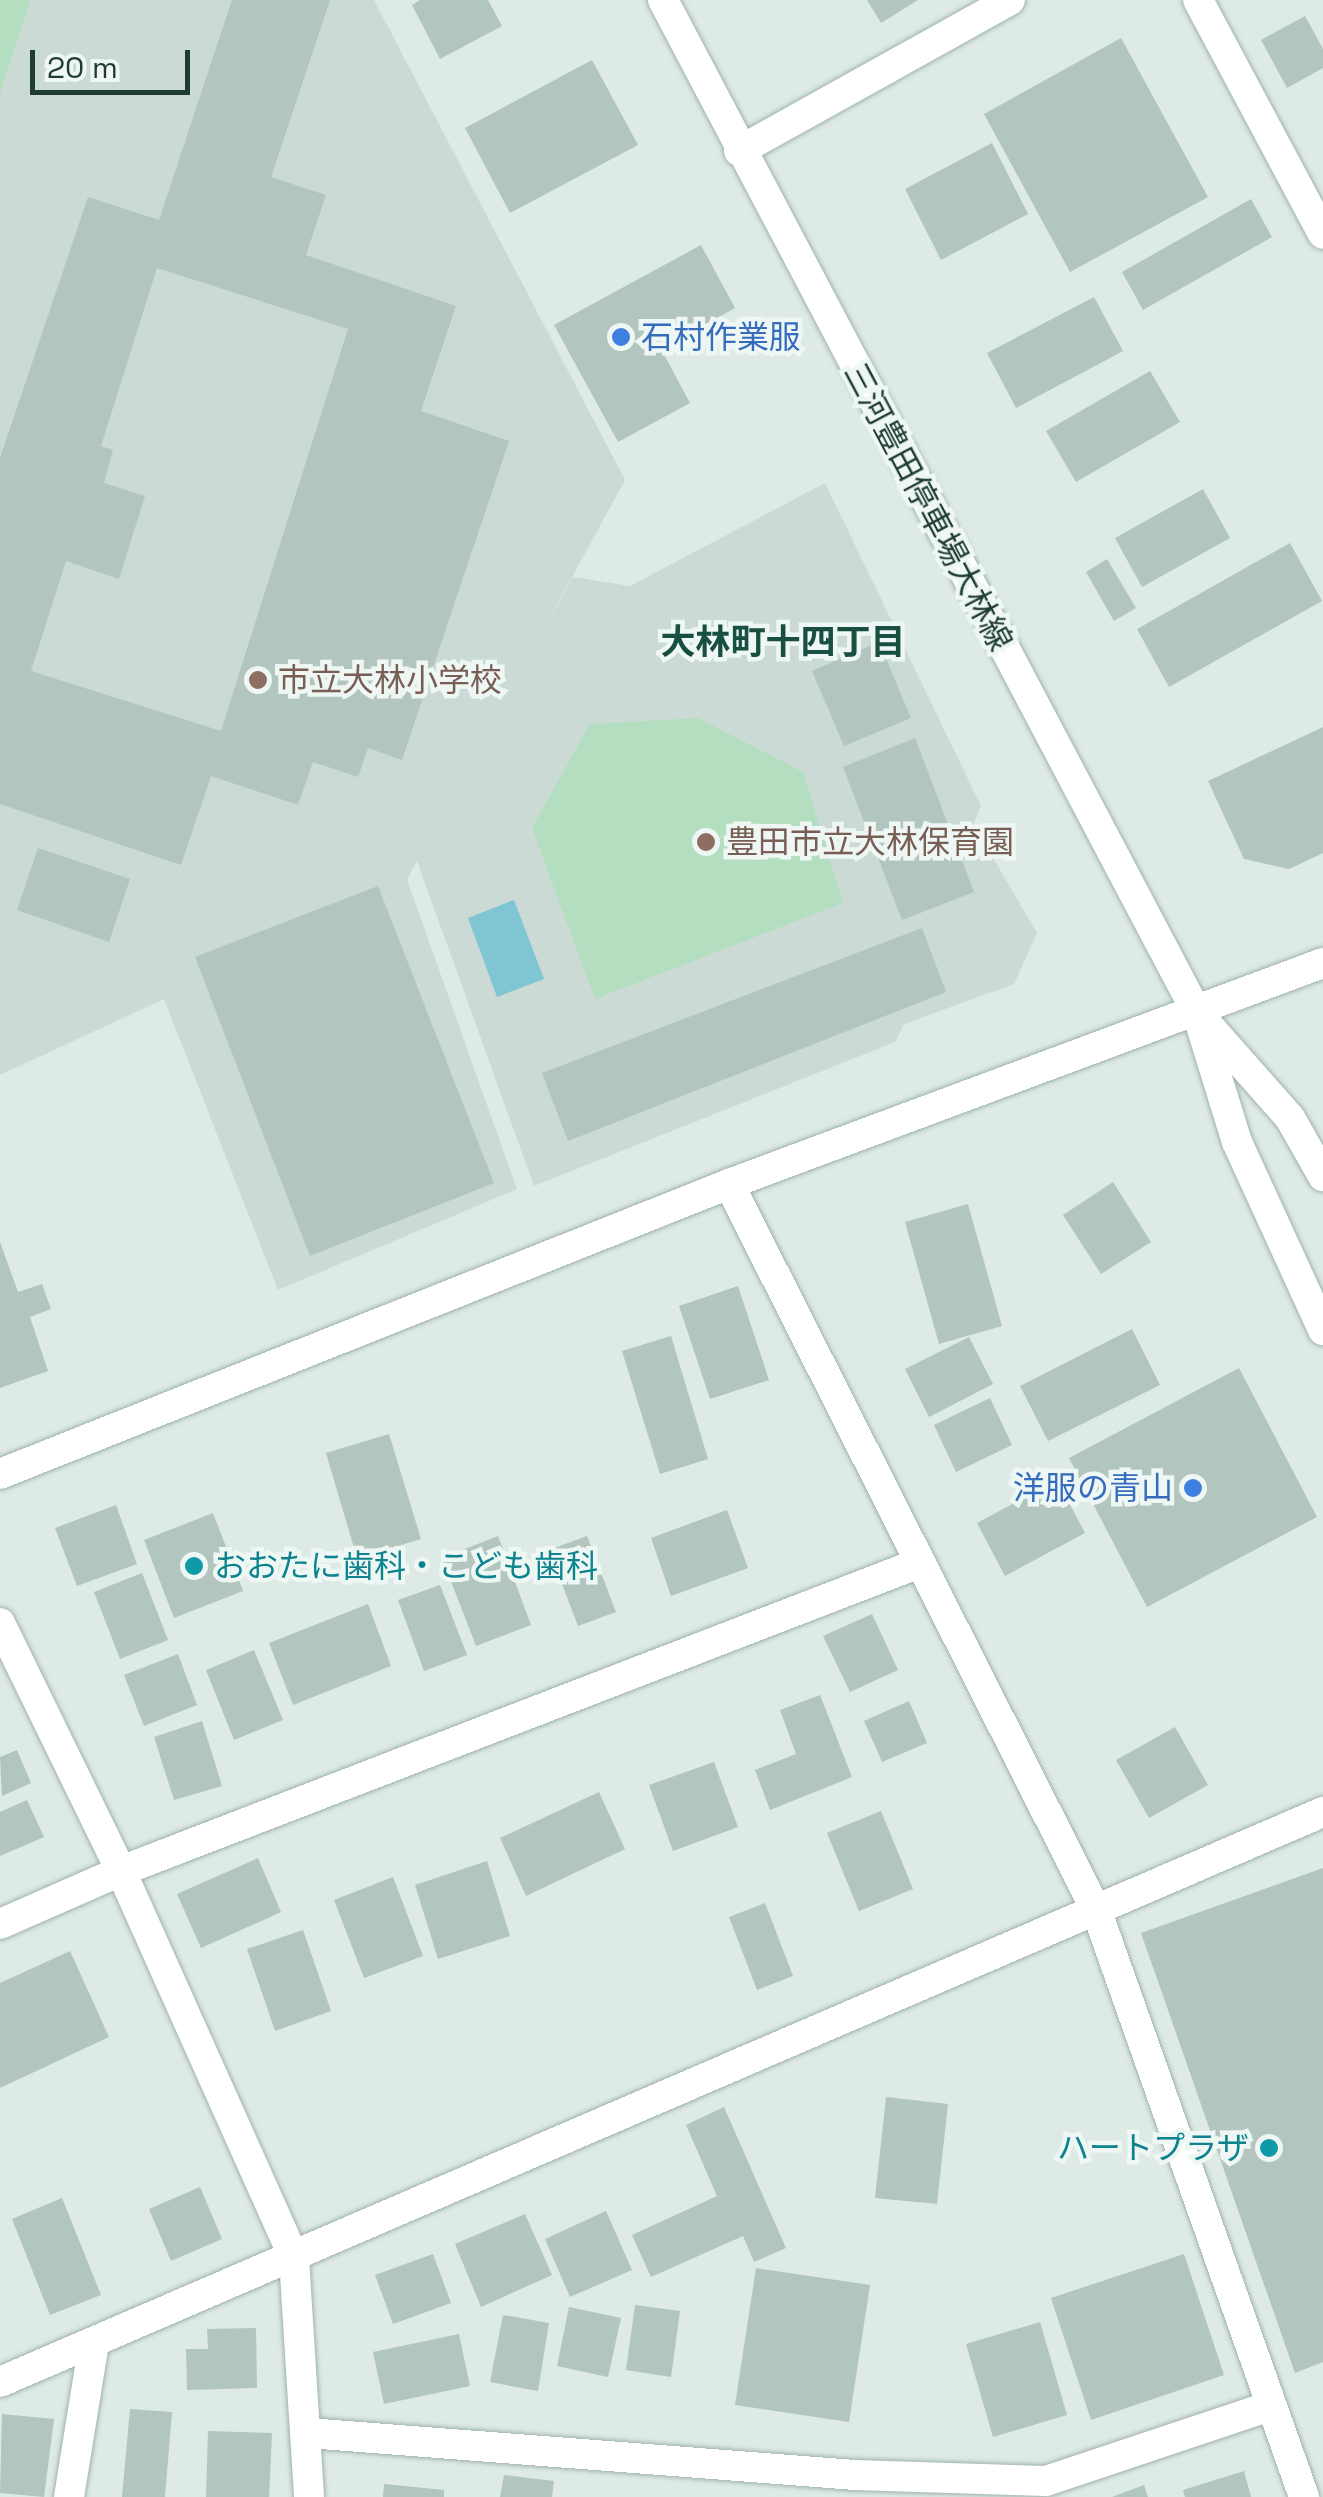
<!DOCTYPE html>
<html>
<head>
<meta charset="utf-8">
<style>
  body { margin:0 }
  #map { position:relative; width:1323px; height:2497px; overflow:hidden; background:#ddeae5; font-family:"Space Grotesk","Noto Sans JP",sans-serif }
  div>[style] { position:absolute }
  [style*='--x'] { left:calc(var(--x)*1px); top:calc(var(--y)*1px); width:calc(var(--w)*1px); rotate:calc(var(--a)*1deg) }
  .built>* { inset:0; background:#cbdad4 }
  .green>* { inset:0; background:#b4dec0 }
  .water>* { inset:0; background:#80c5d4 }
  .building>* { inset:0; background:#b2c5be }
  .roads { filter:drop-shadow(0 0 2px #a0b2ac) drop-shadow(0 0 2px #a0b2ac) }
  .street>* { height:30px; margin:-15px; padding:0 15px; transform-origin:15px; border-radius:15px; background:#fff }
  .secondary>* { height:30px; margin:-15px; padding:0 15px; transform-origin:15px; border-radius:15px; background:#fff }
  .dots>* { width:28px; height:28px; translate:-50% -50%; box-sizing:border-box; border:5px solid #eef7f3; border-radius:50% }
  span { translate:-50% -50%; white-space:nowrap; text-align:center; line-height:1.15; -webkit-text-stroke:9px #eef7f3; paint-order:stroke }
  .shop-label { font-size:32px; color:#366cbe }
  .left { translate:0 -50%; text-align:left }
  .right { translate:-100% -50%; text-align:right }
  .street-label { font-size:32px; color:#1e3b34 }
  .education-label { font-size:32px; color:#785e54 }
  .culture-label { font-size:32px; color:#0d838f }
  .neighbourhood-label { font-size:35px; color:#194e42; font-weight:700 }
  .scale { position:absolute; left:30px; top:50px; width:160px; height:45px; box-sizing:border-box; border:5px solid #1e3b34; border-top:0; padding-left:12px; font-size:30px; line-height:35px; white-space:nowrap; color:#1e3b34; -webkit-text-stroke:8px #eef7f3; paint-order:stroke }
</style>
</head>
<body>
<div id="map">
  <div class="built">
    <i style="clip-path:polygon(0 0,374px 0,625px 480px,531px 652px,573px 577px,630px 586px,825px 483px,981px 806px,973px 824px,1037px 933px,1014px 984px,904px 1024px,895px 1042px,534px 1186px,417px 861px,407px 880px,517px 1189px,278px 1290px,164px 999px,0 1075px)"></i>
  </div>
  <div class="green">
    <i style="clip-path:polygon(0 0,30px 0,0 94px)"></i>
    <i style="clip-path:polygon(698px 718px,803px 772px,843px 903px,595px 999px,532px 828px,590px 724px)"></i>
  </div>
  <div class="water">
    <i style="clip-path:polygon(514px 900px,544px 979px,497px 997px,468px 918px)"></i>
  </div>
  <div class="building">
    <i style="clip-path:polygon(evenodd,232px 0,330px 0,271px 177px,326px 195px,306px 255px,456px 306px,421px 411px,509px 441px,402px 760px,368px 748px,358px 777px,313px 762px,298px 805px,211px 776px,181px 865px,0 804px,0 458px,88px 197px,159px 220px,232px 0,157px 268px,348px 329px,221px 731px,31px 671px,66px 561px,119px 579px,145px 496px,104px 483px,113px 450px,101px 446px,157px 268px)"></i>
    <i style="clip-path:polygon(420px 0,488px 0,502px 26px,440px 59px,412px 5px)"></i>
    <i style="clip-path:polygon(867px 0,918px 0,881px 23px)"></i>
    <i style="clip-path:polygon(1305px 16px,1323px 49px,1323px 68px,1287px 88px,1261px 40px)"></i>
    <i style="clip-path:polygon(1121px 38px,1208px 197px,1070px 272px,984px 114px)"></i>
    <i style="clip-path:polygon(592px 60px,638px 145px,510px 213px,465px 128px)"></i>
    <i style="clip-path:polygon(992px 143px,1028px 214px,941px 260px,905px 189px)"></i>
    <i style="clip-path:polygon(1251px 199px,1272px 237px,1143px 310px,1122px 272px)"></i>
    <i style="clip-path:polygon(701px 245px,735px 308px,661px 349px,690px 403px,618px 442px,554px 325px)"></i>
    <i style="clip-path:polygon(1094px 297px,1123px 351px,1016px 408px,987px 353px)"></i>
    <i style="clip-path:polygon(1150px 371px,1180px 422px,1076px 482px,1046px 431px)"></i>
    <i style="clip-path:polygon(1203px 489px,1230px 538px,1142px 587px,1115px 538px)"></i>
    <i style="clip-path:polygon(1290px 543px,1322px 601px,1169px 687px,1137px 629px)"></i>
    <i style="clip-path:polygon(1107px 559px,1136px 608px,1114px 621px,1086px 572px)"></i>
    <i style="clip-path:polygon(879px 642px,911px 718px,844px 746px,812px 671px)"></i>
    <i style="clip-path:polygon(1323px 727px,1323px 853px,1289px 869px,1244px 859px,1208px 781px)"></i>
    <i style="clip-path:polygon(915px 738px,974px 892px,902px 920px,843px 767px)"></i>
    <i style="clip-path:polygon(38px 848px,130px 879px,109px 942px,17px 910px)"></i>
    <i style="clip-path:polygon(378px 886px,494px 1183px,310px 1256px,195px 957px)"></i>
    <i style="clip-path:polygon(922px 928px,946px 992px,568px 1141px,542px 1073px)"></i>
    <i style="clip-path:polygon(1113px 1182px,1151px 1242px,1101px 1274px,1063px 1215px)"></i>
    <i style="clip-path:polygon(968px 1204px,1002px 1326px,939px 1344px,905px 1222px)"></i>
    <i style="clip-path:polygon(0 1242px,18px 1292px,42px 1284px,51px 1309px,30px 1317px,48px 1371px,0 1388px)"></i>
    <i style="clip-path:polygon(738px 1286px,769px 1380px,710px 1399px,679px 1306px)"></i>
    <i style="clip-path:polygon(1132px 1329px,1160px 1385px,1048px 1441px,1020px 1386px)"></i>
    <i style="clip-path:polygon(671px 1336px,708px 1459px,660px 1474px,622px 1351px)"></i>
    <i style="clip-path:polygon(969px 1337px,993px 1384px,929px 1417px,905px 1369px)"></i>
    <i style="clip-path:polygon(1239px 1368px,1317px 1517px,1147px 1607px,1069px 1458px)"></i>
    <i style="clip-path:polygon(990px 1398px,1012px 1445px,956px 1472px,934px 1425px)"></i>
    <i style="clip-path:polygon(389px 1434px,421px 1539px,357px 1558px,326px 1453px)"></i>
    <i style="clip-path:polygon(1057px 1480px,1085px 1533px,1005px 1576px,977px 1523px)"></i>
    <i style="clip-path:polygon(116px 1505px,137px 1564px,77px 1586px,55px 1528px)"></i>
    <i style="clip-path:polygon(727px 1510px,748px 1568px,671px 1596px,651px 1538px)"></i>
    <i style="clip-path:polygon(213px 1513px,243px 1591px,174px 1618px,144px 1540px)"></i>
    <i style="clip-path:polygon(498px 1536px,531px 1625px,476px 1646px,442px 1558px)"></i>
    <i style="clip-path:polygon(587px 1536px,616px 1612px,578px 1626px,549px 1550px)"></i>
    <i style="clip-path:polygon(142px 1573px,168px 1640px,120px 1659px,94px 1592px)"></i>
    <i style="clip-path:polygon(440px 1585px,467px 1655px,424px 1671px,398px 1600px)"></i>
    <i style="clip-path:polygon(368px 1604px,391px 1666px,293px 1705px,269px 1643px)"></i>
    <i style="clip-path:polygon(872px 1614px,898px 1670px,850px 1692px,823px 1636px)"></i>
    <i style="clip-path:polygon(254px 1650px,283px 1720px,234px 1740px,206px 1670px)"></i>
    <i style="clip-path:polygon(178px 1654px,197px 1705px,144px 1726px,124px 1675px)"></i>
    <i style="clip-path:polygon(820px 1695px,852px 1777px,770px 1810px,755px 1770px,796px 1754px,780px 1710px)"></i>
    <i style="clip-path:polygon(909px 1701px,927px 1743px,882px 1762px,864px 1721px)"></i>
    <i style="clip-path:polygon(202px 1721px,222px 1786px,174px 1800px,154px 1737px)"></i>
    <i style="clip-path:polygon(1175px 1727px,1208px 1785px,1149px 1818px,1116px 1760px)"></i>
    <i style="clip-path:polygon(17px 1750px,31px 1783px,2px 1796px,0 1757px)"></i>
    <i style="clip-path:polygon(714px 1762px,738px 1827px,673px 1851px,649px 1785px)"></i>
    <i style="clip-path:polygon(599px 1792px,625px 1849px,526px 1896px,500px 1838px)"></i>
    <i style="clip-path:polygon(27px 1800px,44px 1837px,0 1856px,0 1812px)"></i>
    <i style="clip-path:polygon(881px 1811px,913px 1889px,859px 1911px,827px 1833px)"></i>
    <i style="clip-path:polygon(258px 1858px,281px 1912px,201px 1948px,177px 1894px)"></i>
    <i style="clip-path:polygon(487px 1861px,510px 1936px,438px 1959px,415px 1885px)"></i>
    <i style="clip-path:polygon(1323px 1868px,1323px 2362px,1295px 2373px,1141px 1933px)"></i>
    <i style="clip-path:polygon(393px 1877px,423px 1956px,364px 1978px,334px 1900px)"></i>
    <i style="clip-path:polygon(765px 1903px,793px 1976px,757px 1990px,729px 1917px)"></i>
    <i style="clip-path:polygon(303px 1930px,331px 2011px,275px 2031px,247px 1949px)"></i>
    <i style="clip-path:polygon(70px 1951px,109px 2037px,0 2088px,0 1983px)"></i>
    <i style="clip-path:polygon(886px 2097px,948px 2104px,937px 2204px,875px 2198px)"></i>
    <i style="clip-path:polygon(724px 2107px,786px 2248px,754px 2262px,743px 2236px,651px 2277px,632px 2235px,717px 2196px,686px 2125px)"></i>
    <i style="clip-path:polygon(200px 2187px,222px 2239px,171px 2261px,149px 2209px)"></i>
    <i style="clip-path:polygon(62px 2198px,101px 2295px,50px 2315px,12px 2219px)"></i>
    <i style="clip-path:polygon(606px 2211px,632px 2270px,570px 2297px,545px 2239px)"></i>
    <i style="clip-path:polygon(525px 2214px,552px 2275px,481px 2307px,455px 2244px)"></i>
    <i style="clip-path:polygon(433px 2254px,451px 2303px,393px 2324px,375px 2275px)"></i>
    <i style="clip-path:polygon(1184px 2254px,1224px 2375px,1091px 2420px,1051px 2298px)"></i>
    <i style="clip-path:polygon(756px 2268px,870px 2285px,849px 2422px,735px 2405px)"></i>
    <i style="clip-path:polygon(635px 2305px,680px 2311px,671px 2377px,626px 2370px)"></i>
    <i style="clip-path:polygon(569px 2307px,621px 2318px,608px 2377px,557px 2366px)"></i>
    <i style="clip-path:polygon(503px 2315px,549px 2323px,538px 2391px,490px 2382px)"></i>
    <i style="clip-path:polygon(1040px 2322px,1067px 2415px,993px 2437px,966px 2344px)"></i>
    <i style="clip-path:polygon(256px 2328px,257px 2388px,187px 2390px,186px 2349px,208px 2349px,207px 2329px)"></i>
    <i style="clip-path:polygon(459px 2334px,470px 2386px,384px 2404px,373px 2352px)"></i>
    <i style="clip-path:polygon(130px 2409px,172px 2412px,165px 2497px,122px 2497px)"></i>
    <i style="clip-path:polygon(2px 2414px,54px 2419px,44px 2497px,0 2493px)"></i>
    <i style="clip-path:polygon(208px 2431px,272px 2433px,269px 2497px,206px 2497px)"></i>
    <i style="clip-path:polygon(1244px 2471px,1251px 2497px,1185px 2497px,1183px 2490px)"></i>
    <i style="clip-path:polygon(504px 2475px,554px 2481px,552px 2497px,500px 2497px)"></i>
    <i style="clip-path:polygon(384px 2484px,444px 2490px,444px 2497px,383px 2497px)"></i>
    <i style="clip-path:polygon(1144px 2485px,1148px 2497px,1112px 2497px)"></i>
  </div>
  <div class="roads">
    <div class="street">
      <i style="--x:1198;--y:0;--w:265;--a:61.9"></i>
      <i style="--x:739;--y:151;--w:310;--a:-29.1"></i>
      <i style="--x:729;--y:1184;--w:816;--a:63.18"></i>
      <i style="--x:1097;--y:1912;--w:621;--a:70.51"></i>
      <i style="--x:0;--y:1623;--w:276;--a:64"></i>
      <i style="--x:121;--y:1871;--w:424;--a:65.9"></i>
      <i style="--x:294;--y:2258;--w:239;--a:86.4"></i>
      <i style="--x:0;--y:1924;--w:132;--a:-23.7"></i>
      <i style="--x:121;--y:1871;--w:853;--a:-21.09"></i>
      <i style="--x:0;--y:2382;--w:1441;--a:-23.31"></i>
      <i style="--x:308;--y:2433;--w:549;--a:4.39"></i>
      <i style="--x:855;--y:2475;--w:191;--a:1.8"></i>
      <i style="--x:1046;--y:2481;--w:236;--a:-18.5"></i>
      <i style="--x:69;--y:2497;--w:156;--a:-80.8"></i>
    </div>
    <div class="secondary">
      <i style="--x:663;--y:0;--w:1145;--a:62.2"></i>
      <i style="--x:1197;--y:1013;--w:135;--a:72.8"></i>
      <i style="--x:1237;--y:1142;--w:207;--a:65.4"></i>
      <i style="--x:1206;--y:1023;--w:127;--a:48.5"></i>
      <i style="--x:1290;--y:1118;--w:67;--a:60.4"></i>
      <i style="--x:0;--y:1474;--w:785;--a:-21.69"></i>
      <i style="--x:729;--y:1184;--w:634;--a:-20.41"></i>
    </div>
  </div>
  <div class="dots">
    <i style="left:621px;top:337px;background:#3f7fe0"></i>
    <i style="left:258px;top:680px;background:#8d6e63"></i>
    <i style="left:706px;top:842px;background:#8d6e63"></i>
    <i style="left:1193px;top:1488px;background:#3f7fe0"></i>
    <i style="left:194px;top:1566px;background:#0f9aa8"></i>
    <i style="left:1269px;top:2148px;background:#0f9aa8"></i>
  </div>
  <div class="shop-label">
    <span class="left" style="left:641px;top:337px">石村作業服</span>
    <span class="right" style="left:1173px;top:1488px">洋服の青山</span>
  </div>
  <div class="street-label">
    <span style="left:928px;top:507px;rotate:62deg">三河豊田停車場大林線</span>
  </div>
  <div class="education-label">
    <span class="left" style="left:278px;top:680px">市立大林小学校</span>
    <span class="left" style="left:726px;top:842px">豊田市立大林保育園</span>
  </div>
  <div class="culture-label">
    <span class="left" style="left:214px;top:1566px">おおたに歯科・こども歯科</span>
    <span class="right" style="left:1249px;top:2148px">ハートプラザ</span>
  </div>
  <div class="neighbourhood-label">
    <span style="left:783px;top:642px">大林町十四丁目</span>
  </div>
  <div class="scale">20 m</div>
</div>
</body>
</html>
